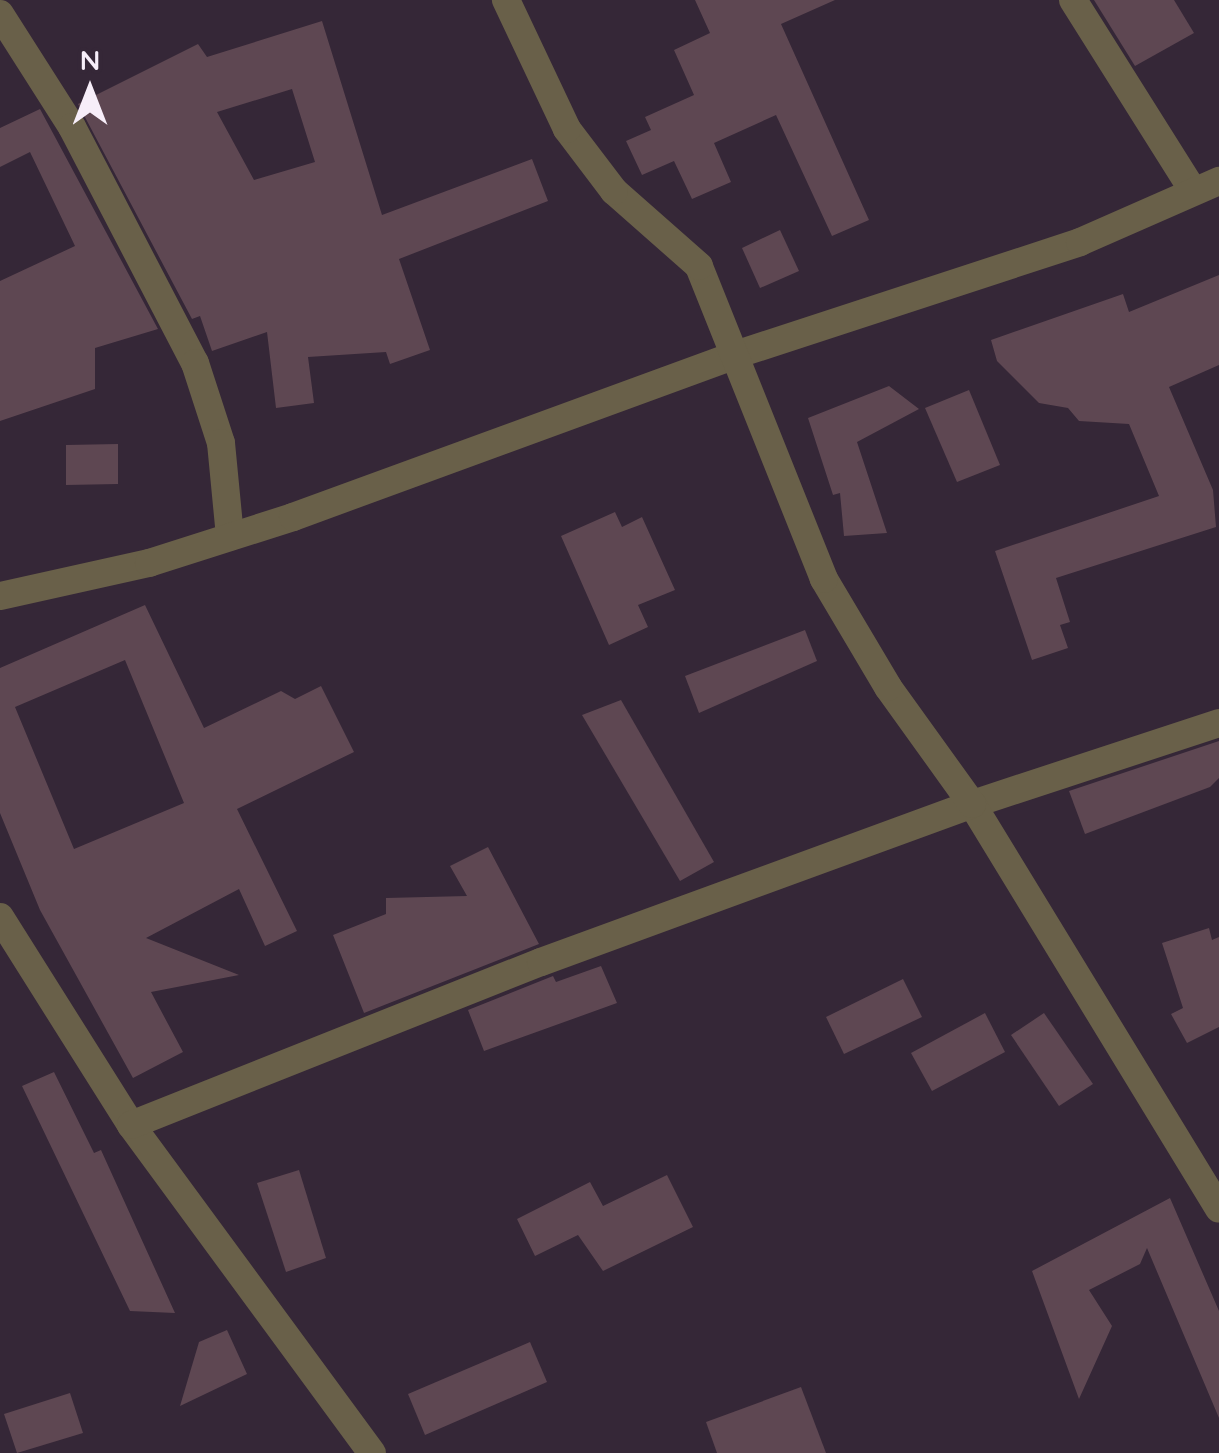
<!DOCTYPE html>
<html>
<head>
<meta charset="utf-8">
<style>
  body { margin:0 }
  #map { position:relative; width:1219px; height:1453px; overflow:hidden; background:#352737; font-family:Quicksand,sans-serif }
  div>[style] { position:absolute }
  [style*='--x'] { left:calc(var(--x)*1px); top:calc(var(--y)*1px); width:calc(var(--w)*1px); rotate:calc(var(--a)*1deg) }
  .building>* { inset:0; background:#5e4752 }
  .minor>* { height:28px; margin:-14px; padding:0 14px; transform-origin:14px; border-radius:14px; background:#696049 }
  span { translate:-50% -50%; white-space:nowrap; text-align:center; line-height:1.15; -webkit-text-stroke:10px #352737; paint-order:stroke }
  .north { position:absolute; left:40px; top:40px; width:100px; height:100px; -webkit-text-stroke:8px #352737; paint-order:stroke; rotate:0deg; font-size:28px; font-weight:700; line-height:40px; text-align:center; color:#f7eef9 }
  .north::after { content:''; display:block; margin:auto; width:35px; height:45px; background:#f7eef9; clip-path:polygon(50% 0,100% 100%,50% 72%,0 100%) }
</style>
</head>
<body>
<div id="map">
  <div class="building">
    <i style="clip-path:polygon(695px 0,835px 0,781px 24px,869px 220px,832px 236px,776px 115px,714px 143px,731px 182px,692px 199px,674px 161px,642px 175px,626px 141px,651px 130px,645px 117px,694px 95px,674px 50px,710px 33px)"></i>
    <i style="clip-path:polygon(1094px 0,1174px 0,1194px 33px,1135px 66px)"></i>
    <i style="clip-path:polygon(evenodd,322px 21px,382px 215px,532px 159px,548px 201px,399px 259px,430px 350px,390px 364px,386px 352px,308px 357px,314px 403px,276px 408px,267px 332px,212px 351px,200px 316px,192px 319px,78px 104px,198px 44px,207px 57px,322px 21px,292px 89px,315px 162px,254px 180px,217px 112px,292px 89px)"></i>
    <i style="clip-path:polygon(40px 109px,158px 329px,95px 348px,95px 389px,0 421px,0 281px,75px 246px,30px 152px,0 167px,0 128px)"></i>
    <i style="clip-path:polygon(780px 230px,799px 271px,760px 288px,742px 248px)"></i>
    <i style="clip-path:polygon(1219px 275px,1219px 365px,1169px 387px,1213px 490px,1216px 527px,1056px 578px,1070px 622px,1060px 625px,1068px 648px,1032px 660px,995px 551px,1159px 496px,1129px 424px,1079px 421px,1068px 408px,1039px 403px,997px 361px,991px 340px,1123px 294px,1129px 312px)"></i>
    <i style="clip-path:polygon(889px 386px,919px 409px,857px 442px,887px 533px,844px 536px,840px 493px,833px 495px,808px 418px)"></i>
    <i style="clip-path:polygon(969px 390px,1000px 465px,957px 482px,925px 408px)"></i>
    <i style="clip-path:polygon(118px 444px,118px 484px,66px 485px,66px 445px)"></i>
    <i style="clip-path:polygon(615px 512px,622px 527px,642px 517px,675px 590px,638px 605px,648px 627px,609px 645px,561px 536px)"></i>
    <i style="clip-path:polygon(evenodd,145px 605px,204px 728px,281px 691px,295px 699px,321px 686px,354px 752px,237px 809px,297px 931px,265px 946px,239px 889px,146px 938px,239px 975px,151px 992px,183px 1052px,133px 1078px,40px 910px,0 813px,0 668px,145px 605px,125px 660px,184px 803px,74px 849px,15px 707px,125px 660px)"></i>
    <i style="clip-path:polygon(805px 630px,817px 661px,699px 713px,685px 676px)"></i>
    <i style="clip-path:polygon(621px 700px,714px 862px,680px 881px,582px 715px)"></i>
    <i style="clip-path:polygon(1219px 741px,1219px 778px,1210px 787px,1085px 834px,1069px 791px)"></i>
    <i style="clip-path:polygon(488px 847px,539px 944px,364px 1013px,333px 935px,386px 914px,386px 898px,467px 896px,450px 866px)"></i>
    <i style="clip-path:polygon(1209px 928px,1212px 940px,1219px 937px,1219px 1027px,1187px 1043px,1171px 1014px,1183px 1008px,1162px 943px)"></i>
    <i style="clip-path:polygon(601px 966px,617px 1003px,484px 1051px,468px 1010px,553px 976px,556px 982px)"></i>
    <i style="clip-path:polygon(903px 979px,922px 1017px,844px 1054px,826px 1017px)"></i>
    <i style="clip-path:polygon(985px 1013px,1005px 1052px,932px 1091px,911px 1053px)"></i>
    <i style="clip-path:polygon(1044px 1013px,1093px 1084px,1059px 1106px,1011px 1035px)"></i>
    <i style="clip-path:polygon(54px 1072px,94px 1153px,101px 1150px,175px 1313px,130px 1311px,22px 1086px)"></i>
    <i style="clip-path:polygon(299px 1170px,326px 1258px,286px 1272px,257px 1183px)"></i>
    <i style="clip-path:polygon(667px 1175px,693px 1227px,603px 1271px,578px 1235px,535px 1256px,517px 1219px,590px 1182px,603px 1206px)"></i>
    <i style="clip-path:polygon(1170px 1198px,1219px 1311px,1219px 1418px,1147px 1248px,1140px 1264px,1089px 1290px,1112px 1326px,1079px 1399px,1032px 1271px)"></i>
    <i style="clip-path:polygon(227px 1330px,247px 1374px,180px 1406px,199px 1342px)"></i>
    <i style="clip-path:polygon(530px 1342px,547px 1382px,425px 1435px,408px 1394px)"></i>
    <i style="clip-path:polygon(801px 1387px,826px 1453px,717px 1453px,706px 1422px)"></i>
    <i style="clip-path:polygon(70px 1393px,83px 1433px,17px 1453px,4px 1414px)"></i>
  </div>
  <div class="minor">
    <i style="--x:1073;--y:0;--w:223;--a:57.8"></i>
    <i style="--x:0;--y:14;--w:134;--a:57.5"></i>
    <i style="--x:72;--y:127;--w:266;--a:62.5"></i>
    <i style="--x:195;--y:363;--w:84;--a:72"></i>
    <i style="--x:221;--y:443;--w:94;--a:84.5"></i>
    <i style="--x:0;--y:596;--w:153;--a:-12.5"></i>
    <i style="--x:149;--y:563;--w:151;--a:-17.7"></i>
    <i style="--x:293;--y:517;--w:474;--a:-20.1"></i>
    <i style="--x:738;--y:354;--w:360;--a:-18.1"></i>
    <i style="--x:1080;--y:242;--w:152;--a:-23.7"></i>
    <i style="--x:1219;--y:723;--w:260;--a:161.8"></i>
    <i style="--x:972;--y:804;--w:474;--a:58.6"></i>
    <i style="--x:0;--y:917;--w:246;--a:57.8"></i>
    <i style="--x:131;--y:1125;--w:407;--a:53.7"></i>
    <i style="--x:131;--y:1125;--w:441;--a:-21.7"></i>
    <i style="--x:541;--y:962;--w:459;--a:-20.1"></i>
    <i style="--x:972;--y:804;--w:144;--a:-125.7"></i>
    <i style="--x:888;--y:687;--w:126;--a:-120.7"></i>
    <i style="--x:824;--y:579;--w:337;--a:-111.8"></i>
    <i style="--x:699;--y:266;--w:113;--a:-138.6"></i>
    <i style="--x:614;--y:191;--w:78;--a:-127.2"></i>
    <i style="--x:567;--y:129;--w:143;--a:-115.3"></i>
  </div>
  <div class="north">N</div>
</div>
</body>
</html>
